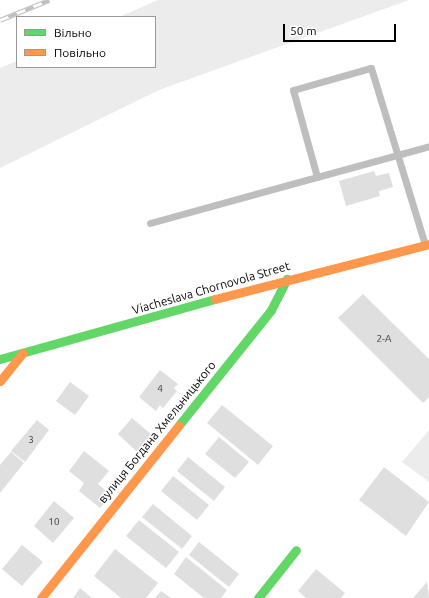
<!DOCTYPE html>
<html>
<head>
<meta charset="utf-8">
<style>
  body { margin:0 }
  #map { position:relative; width:429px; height:598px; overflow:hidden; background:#fff; font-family:Ubuntu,sans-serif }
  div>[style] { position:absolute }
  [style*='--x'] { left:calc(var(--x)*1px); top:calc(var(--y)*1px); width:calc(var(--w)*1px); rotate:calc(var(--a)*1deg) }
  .green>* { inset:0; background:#ececec }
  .building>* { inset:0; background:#dfdfdf }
  .lane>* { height:7px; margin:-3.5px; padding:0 3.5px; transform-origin:3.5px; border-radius:3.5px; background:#bebebe }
  .fast>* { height:9px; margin:-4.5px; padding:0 4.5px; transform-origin:4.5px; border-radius:4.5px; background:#63d668 }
  .slow>* { height:9px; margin:-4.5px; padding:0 4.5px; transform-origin:4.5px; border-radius:4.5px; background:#ff974d }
  .rail>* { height:4.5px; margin-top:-2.25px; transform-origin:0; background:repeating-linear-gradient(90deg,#fff 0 9px,#bebebe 0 18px); box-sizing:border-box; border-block:1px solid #bebebe }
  span { translate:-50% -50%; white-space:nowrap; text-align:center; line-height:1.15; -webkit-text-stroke:3px #fff; paint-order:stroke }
  .number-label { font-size:10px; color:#383838 }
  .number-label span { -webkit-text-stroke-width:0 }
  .street-label { font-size:12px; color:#000 }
  .legend { position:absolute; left:16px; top:16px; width:140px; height:52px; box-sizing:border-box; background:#fff; border:1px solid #999; margin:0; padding:5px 7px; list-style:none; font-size:12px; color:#000 }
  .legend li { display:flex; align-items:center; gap:8px; height:20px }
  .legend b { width:20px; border:1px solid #999 }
  .scale { position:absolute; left:283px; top:24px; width:113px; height:18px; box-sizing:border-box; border:2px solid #000; border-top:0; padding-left:5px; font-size:12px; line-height:14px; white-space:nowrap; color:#000; -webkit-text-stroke:3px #fff; paint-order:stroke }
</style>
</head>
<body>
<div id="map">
  <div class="green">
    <i style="clip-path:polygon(158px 0,409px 0,159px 90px,0 168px,0 68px,17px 61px,17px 67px,155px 67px,155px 17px,119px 17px)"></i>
    <i style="clip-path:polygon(429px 430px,429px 482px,402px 462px)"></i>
  </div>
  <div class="building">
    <i style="clip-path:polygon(374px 171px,376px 176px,389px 173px,393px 187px,379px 191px,380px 196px,346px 206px,339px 181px)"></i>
    <i style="clip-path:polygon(363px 294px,429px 359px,429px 397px,423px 403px,338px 318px)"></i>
    <i style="clip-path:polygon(160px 370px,178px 384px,174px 388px,177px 391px,163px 408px,160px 405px,156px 411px,139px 397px)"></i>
    <i style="clip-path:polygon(70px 382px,89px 396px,75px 415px,56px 401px)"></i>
    <i style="clip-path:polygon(222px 405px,273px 446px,258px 465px,207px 423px)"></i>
    <i style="clip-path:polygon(132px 418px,152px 435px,137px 452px,118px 434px)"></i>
    <i style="clip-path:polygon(37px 420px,49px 430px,25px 462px,11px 451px)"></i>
    <i style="clip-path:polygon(219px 437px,249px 462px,235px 478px,205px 454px)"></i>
    <i style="clip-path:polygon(84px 451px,109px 471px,98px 484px,111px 495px,100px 508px,79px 491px,84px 483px,69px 471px)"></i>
    <i style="clip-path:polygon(11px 452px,24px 463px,0 493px,0 465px)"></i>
    <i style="clip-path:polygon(188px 457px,225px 487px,214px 501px,177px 471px)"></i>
    <i style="clip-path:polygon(384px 467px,429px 502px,406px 536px,359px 500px)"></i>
    <i style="clip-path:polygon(173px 476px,209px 505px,197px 520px,161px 491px)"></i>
    <i style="clip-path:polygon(54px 501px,74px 518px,53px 543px,34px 526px)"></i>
    <i style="clip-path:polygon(153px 504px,192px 536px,182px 549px,142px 517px)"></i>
    <i style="clip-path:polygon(139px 520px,179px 552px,166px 568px,126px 536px)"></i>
    <i style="clip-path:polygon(199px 542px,239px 574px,229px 587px,189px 555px)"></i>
    <i style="clip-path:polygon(22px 545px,43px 562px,22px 586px,2px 569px)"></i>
    <i style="clip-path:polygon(115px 549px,158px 583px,146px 598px,121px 598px,94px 576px)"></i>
    <i style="clip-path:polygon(186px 557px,227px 590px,221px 598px,204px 598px,174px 574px)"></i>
    <i style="clip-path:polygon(316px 569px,345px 593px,341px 598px,306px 598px,298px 591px)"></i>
    <i style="clip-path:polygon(427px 582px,429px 598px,413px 598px)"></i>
    <i style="clip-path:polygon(80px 588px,92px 598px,73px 598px)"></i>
    <i style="clip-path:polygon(161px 591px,171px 598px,155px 598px)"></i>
  </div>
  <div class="lane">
    <i style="--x:317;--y:177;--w:90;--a:-105.4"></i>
    <i style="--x:293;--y:90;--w:81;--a:-15.8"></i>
    <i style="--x:371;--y:68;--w:185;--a:73"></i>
    <i style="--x:150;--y:223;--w:289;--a:-15.4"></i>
  </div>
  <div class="fast">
    <i style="--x:0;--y:359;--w:223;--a:-15.6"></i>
    <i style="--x:179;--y:425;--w:147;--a:-51.3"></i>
    <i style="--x:271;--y:310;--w:35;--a:-63"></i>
    <i style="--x:258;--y:598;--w:61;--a:-51.6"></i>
  </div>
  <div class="slow">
    <i style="--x:215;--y:299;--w:221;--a:-14.4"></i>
    <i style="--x:0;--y:381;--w:36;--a:-51"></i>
    <i style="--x:41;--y:598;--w:221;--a:-51.4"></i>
  </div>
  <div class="rail">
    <i style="--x:0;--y:20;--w:53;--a:-22.2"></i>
  </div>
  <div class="number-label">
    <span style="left:384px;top:339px">2-А</span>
    <span style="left:160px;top:389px">4</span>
    <span style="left:31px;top:440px">3</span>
    <span style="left:54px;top:522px">10</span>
  </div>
  <div class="street-label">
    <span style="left:211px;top:288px;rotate:-16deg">Viacheslava Chornovola Street</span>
    <span style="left:157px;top:432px;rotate:-51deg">вулиця Богдана Хмельницького</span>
  </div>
  <ul class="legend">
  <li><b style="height:5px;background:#63d668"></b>Вільно</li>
  <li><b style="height:5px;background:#ff974d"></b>Повільно</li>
  </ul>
  <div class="scale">50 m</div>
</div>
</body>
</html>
